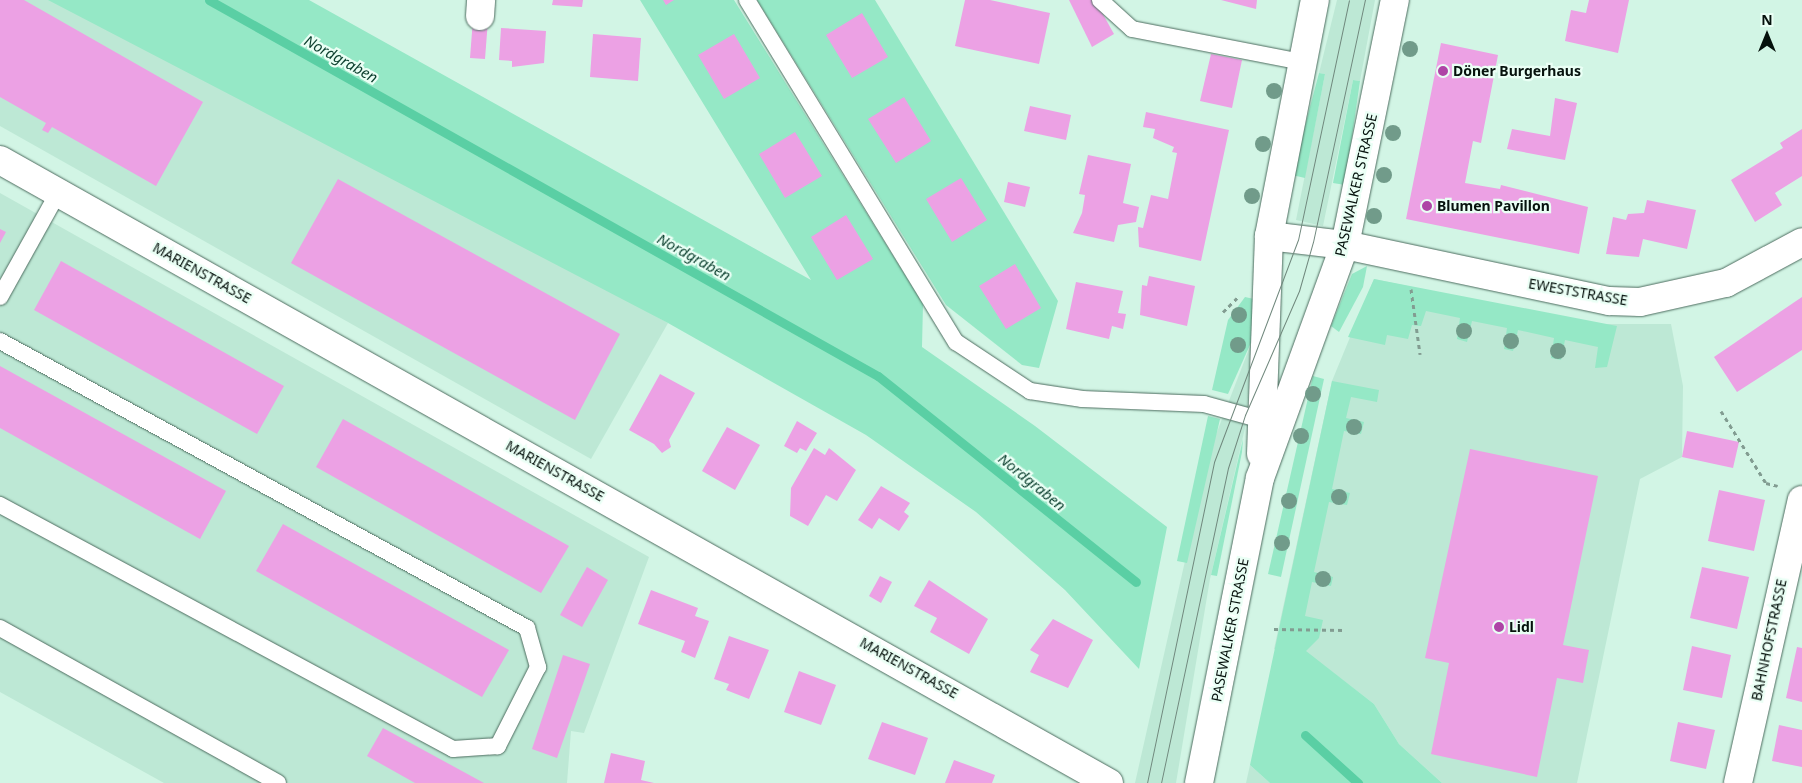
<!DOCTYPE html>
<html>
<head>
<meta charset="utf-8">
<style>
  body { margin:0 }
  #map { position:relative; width:1802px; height:783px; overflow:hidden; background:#d2f5e5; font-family:"Noto Sans",sans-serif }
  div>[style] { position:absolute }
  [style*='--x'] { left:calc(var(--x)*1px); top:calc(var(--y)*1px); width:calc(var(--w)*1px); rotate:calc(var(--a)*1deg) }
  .built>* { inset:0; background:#bde8d5 }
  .green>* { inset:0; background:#95e8c6 }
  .stream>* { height:9px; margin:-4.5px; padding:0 4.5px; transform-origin:4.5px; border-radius:4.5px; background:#5acfa4 }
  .building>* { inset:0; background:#eca1e4 }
  .path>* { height:3px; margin-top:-1.5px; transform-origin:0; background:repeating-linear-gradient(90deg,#829c91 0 4px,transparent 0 8px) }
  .roads { filter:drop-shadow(0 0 1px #4d6c5f) drop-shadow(0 0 1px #4d6c5f) }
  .lane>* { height:16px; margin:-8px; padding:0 8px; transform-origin:8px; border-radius:8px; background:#fff }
  .street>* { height:28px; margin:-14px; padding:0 14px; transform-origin:14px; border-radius:14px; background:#fff }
  .secondary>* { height:28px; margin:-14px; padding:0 14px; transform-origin:14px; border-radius:14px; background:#fff }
  .tram>* { height:1px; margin:-0.5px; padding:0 0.5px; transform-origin:0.5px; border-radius:0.5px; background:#70887d }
  .trees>* { width:16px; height:16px; margin:-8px; border-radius:50%; background:#719b8a }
  .dots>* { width:14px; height:14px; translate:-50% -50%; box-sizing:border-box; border:2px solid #eafff5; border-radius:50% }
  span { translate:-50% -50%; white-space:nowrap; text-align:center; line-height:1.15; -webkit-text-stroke:4.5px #eafff5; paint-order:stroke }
  .poi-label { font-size:14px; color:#06120d; font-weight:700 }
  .left { translate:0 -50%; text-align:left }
  .street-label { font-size:14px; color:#06120d }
  .water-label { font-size:15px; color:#0b3f2e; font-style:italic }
  .north { position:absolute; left:1742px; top:10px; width:50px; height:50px; -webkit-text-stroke:4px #eafff5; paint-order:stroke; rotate:0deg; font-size:14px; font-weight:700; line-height:20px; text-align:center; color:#06120d }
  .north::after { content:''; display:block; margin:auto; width:18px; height:22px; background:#06120d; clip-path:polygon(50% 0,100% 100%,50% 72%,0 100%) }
</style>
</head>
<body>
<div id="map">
  <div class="built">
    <i style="clip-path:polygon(0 0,89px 0,668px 323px,591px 459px,0 126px)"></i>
    <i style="clip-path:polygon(1337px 0,1375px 0,1360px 81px,1353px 80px,1323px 226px,1296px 220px,1325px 74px,1319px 73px)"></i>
    <i style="clip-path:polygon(0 193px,649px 557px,584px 733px,571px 731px,567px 783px,164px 783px,0 692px)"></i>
    <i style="clip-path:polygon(1374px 279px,1589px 324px,1671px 324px,1683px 386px,1682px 457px,1640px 479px,1577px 783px,1442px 783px,1399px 744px,1374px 704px,1322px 664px,1274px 649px,1332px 381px)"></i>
    <i style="clip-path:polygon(1254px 336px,1245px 428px,1210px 579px,1176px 783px,1135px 783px,1210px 450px)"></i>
    <i style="clip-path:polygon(1250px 765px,1270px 783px,1246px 783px)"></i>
  </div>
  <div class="green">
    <i style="clip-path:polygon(48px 0,309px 0,811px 280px,640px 0,734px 0,923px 304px,922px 347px,1035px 426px,1167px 527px,1139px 669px,1065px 590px,976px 512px,866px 435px,668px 323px)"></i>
    <i style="clip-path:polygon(757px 0,875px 0,1058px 301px,1039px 368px,1022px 365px,946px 305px)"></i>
    <i style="clip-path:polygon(1319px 73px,1325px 74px,1305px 178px,1292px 175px)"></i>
    <i style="clip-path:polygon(1353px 80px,1360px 81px,1345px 185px,1333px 183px)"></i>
    <i style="clip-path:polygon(1367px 266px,1363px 287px,1339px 332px,1331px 326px,1352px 274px)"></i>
    <i style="clip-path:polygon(1374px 279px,1617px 326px,1607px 367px,1595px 368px,1598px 347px,1565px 340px,1561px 360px,1551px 358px,1554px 338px,1518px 330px,1513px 351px,1504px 349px,1507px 328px,1472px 321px,1467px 342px,1457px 339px,1460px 318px,1426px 311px,1421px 326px,1412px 325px,1408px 339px,1387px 335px,1385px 345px,1348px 337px)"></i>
    <i style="clip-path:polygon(1245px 297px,1254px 299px,1254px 336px,1228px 394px,1212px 390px,1228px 320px)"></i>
    <i style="clip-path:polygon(1313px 376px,1324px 379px,1281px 577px,1268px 574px)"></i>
    <i style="clip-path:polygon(1332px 381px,1379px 390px,1377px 402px,1351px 397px,1346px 418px,1364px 422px,1361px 434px,1344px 431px,1332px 489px,1350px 493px,1347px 505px,1329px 502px,1314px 572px,1333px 577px,1331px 586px,1312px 582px,1305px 616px,1323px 620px,1319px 638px,1306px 651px,1374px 704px,1399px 744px,1442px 783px,1270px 783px,1250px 765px)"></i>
    <i style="clip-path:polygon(1208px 416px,1220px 419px,1187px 563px,1177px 561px)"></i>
    <i style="clip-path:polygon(1243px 439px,1242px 452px,1217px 576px,1211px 575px)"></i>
  </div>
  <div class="stream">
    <i style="--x:209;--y:0;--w:767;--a:29.34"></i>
    <i style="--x:878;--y:376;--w:330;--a:38.6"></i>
    <i style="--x:1305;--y:735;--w:72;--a:42.2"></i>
  </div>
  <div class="building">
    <i style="clip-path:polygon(0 0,24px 0,203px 102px,156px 186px,52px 127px,48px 133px,42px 130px,46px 123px,0 97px)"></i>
    <i style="clip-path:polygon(553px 0,583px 0,582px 7px,552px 5px)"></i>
    <i style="clip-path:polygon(663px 0,674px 0,666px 5px)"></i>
    <i style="clip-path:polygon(965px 0,990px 0,1050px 13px,1039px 64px,955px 46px)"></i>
    <i style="clip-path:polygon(1069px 0,1095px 0,1114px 34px,1092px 47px)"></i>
    <i style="clip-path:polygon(1221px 0,1257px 0,1256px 9px)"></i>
    <i style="clip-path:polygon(1589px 0,1629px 0,1618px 53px,1565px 41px,1571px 10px,1586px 13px)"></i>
    <i style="clip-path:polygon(862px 13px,888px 57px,852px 78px,826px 35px)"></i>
    <i style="clip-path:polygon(473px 19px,488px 20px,485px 59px,470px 58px)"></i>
    <i style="clip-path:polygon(501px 28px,546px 31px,544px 63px,512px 67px,512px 61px,499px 60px)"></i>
    <i style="clip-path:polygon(593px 34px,641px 38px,638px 81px,590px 77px)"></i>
    <i style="clip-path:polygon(734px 34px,760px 78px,724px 99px,698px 55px)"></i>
    <i style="clip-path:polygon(1441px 43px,1498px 55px,1481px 143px,1473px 141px,1465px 183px,1500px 189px,1501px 185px,1588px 207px,1579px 254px,1406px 219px)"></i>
    <i style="clip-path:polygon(1211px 54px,1242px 60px,1232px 108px,1200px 101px)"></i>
    <i style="clip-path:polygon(904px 97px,931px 141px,896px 163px,868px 119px)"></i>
    <i style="clip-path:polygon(1555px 98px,1577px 103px,1565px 160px,1507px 149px,1512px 129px,1550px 136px)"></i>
    <i style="clip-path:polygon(1030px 106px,1071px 115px,1066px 140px,1024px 131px)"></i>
    <i style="clip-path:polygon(1146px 112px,1229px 130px,1201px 261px,1139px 247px,1138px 227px,1143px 228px,1151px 195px,1168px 199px,1177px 153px,1172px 152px,1174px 147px,1153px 138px,1155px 129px,1143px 127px)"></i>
    <i style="clip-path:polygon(1802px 129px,1802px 176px,1775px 193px,1782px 205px,1755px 222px,1731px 180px,1783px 148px,1780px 143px)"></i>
    <i style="clip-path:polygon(795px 132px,822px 176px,785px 198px,759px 154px)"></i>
    <i style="clip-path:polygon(1088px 155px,1131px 164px,1123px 203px,1139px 207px,1136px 222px,1118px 225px,1114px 242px,1073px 233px,1082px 213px,1085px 195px,1079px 194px)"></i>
    <i style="clip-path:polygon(961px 178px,987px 220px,952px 242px,926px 199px)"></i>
    <i style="clip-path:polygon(338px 179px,620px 334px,575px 420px,291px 263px)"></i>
    <i style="clip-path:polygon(1008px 182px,1030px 187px,1025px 207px,1004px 202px)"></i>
    <i style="clip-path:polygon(1647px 200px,1696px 210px,1687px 249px,1643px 239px,1639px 257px,1606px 254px,1613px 217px,1626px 220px,1628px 214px,1644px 213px)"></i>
    <i style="clip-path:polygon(846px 215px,873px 259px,837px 280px,811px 237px)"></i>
    <i style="clip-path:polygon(0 229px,6px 232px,0 243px)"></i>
    <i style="clip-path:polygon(61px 261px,284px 386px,257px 434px,34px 310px)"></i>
    <i style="clip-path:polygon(1015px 264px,1041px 308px,1006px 329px,979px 286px)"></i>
    <i style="clip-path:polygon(1149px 276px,1195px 286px,1187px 326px,1140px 315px,1142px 285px,1147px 286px)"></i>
    <i style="clip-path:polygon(1076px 282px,1123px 291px,1118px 313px,1126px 314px,1123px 329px,1112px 326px,1109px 339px,1066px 329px)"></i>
    <i style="clip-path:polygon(1802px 297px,1802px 350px,1737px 392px,1714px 357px)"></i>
    <i style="clip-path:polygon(0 366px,226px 491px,200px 539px,0 428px)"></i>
    <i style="clip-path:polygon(660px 374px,695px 393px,669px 440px,671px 447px,662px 453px,654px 444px,629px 430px)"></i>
    <i style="clip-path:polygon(343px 419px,569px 546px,541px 593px,316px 467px)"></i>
    <i style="clip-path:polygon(797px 421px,817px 433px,806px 451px,800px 448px,797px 453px,784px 446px)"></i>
    <i style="clip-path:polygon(727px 427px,760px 445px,735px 490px,702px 471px)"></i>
    <i style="clip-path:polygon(1687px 431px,1739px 442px,1733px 468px,1682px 457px)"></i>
    <i style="clip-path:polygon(814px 448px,825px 455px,829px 448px,856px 470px,837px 501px,826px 495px,808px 526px,790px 516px,791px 488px)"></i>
    <i style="clip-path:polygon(1470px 449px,1598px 476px,1563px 645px,1589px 650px,1583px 683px,1557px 678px,1537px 777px,1431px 754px,1449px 663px,1425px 658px)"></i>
    <i style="clip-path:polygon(881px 486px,910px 503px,904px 512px,909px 516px,899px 531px,879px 518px,872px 529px,858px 520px)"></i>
    <i style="clip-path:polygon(1719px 490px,1765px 500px,1754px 551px,1708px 541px)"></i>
    <i style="clip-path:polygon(283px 524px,509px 650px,482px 697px,256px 571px)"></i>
    <i style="clip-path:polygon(587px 567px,608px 580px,582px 627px,560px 615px)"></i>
    <i style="clip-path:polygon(1702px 567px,1749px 577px,1737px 629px,1690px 618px)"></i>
    <i style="clip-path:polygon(880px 576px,892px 582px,881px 603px,869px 596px)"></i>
    <i style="clip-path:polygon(929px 580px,988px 619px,969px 654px,930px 632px,937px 618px,914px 606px)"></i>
    <i style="clip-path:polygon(651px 590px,698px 608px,695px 616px,709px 621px,695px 658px,681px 652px,685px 641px,638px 624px)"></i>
    <i style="clip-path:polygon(1053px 619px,1093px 640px,1068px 688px,1030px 672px,1039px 655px,1030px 650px)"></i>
    <i style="clip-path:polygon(729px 636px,769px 650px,749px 699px,726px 690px,729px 684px,714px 679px)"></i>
    <i style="clip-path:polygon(1692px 646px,1731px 655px,1722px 698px,1683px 690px)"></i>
    <i style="clip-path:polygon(1797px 647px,1802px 648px,1802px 702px,1786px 698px)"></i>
    <i style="clip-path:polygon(563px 655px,590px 664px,557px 758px,532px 749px)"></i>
    <i style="clip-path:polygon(799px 671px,836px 685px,821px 725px,784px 712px)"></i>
    <i style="clip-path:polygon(882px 722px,928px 738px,915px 775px,868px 759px)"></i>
    <i style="clip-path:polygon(1678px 722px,1715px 730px,1706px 769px,1670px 761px)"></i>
    <i style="clip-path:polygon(1779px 725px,1802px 730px,1802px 767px,1772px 761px)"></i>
    <i style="clip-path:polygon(383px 728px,484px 783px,415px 783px,367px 756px)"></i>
    <i style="clip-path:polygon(611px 753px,645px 761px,641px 780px,654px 783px,604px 783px)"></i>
    <i style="clip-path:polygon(954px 760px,995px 775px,992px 783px,945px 783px)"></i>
  </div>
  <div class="path">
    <i style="--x:1411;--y:289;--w:66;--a:82.1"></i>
    <i style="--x:1223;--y:312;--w:20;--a:-45"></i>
    <i style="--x:1721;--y:411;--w:85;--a:58"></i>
    <i style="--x:1766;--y:483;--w:12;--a:14"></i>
    <i style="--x:1274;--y:629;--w:70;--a:0.8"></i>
  </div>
  <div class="roads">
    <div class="lane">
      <i style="--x:747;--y:0;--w:401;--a:58.6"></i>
      <i style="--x:956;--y:342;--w:89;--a:33.5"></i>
      <i style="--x:1030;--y:391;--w:53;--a:8.7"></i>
      <i style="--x:1082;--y:399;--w:122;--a:2.3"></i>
      <i style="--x:1204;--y:404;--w:60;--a:15.4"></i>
      <i style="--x:1100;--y:0;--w:43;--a:42.2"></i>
      <i style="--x:1132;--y:29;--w:173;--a:11"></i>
      <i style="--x:0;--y:297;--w:119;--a:-60.9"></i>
      <i style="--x:0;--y:341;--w:600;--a:28.57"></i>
      <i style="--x:527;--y:628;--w:41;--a:74.2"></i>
      <i style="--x:538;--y:667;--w:89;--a:116.9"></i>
      <i style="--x:498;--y:746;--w:45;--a:176.2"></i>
      <i style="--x:453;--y:749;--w:515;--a:-151.69"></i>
      <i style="--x:0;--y:628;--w:318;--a:29.1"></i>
    </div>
    <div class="street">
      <i style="--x:480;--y:16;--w:16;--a:-86"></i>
      <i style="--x:1345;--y:245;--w:270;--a:12"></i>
      <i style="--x:1609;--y:301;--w:31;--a:2"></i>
      <i style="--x:1640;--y:302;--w:88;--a:-12.5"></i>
      <i style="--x:1726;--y:283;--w:86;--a:-28.3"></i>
      <i style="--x:1738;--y:783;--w:290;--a:-77.3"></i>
    </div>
    <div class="secondary">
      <i style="--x:0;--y:160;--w:1272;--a:29.33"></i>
      <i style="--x:1269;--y:236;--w:77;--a:6.8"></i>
      <i style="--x:1261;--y:454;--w:218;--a:-87.9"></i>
      <i style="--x:1269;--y:236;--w:240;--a:-79"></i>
      <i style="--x:1199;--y:783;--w:311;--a:-78.7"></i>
      <i style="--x:1260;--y:478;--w:248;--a:-70"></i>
      <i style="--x:1345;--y:245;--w:250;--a:-78.5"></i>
    </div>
  </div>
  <div class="tram">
    <i style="--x:1147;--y:783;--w:328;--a:-78.2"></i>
    <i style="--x:1214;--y:462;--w:237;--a:-69.3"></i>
    <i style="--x:1298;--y:240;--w:245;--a:-78"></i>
    <i style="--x:1161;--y:783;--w:322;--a:-78"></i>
    <i style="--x:1228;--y:468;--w:56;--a:-72.2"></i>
    <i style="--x:1245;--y:415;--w:135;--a:-66.5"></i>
    <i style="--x:1299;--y:291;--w:51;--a:-74.1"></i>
    <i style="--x:1313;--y:242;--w:248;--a:-77.9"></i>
  </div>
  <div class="trees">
    <i style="left:1410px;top:49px"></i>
    <i style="left:1274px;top:91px"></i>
    <i style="left:1393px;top:133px"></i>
    <i style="left:1263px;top:144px"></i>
    <i style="left:1384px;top:175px"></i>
    <i style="left:1252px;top:196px"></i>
    <i style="left:1374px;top:216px"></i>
    <i style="left:1239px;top:315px"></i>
    <i style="left:1464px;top:331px"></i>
    <i style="left:1511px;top:341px"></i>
    <i style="left:1238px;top:345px"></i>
    <i style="left:1558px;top:351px"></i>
    <i style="left:1313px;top:394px"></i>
    <i style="left:1354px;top:427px"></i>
    <i style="left:1301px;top:436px"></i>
    <i style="left:1339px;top:497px"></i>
    <i style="left:1289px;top:501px"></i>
    <i style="left:1282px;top:543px"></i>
    <i style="left:1323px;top:579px"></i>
  </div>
  <div class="dots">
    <i style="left:1443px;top:71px;background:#ae44a6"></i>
    <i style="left:1427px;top:206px;background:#ae44a6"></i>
    <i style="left:1499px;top:627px;background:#ae44a6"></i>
  </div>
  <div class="poi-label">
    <span class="left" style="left:1453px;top:71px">Döner Burgerhaus</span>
    <span class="left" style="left:1437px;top:206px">Blumen Pavillon</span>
    <span class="left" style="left:1509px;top:627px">Lidl</span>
  </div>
  <div class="street-label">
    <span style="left:1356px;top:185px;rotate:-77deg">PASEWALKER STRASSE</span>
    <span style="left:202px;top:273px;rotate:29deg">MARIENSTRASSE</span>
    <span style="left:1578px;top:292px;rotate:10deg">EWESTSTRASSE</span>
    <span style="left:555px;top:471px;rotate:29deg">MARIENSTRASSE</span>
    <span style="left:1230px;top:630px;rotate:-79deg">PASEWALKER STRASSE</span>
    <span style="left:1769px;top:640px;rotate:-78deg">BAHNHOFSTRASSE</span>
    <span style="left:909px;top:668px;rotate:29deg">MARIENSTRASSE</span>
  </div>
  <div class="water-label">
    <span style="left:341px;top:59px;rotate:29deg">Nordgraben</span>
    <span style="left:694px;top:257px;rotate:29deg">Nordgraben</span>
    <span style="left:1032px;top:482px;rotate:39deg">Nordgraben</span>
  </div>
  <div class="north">N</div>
</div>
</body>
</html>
